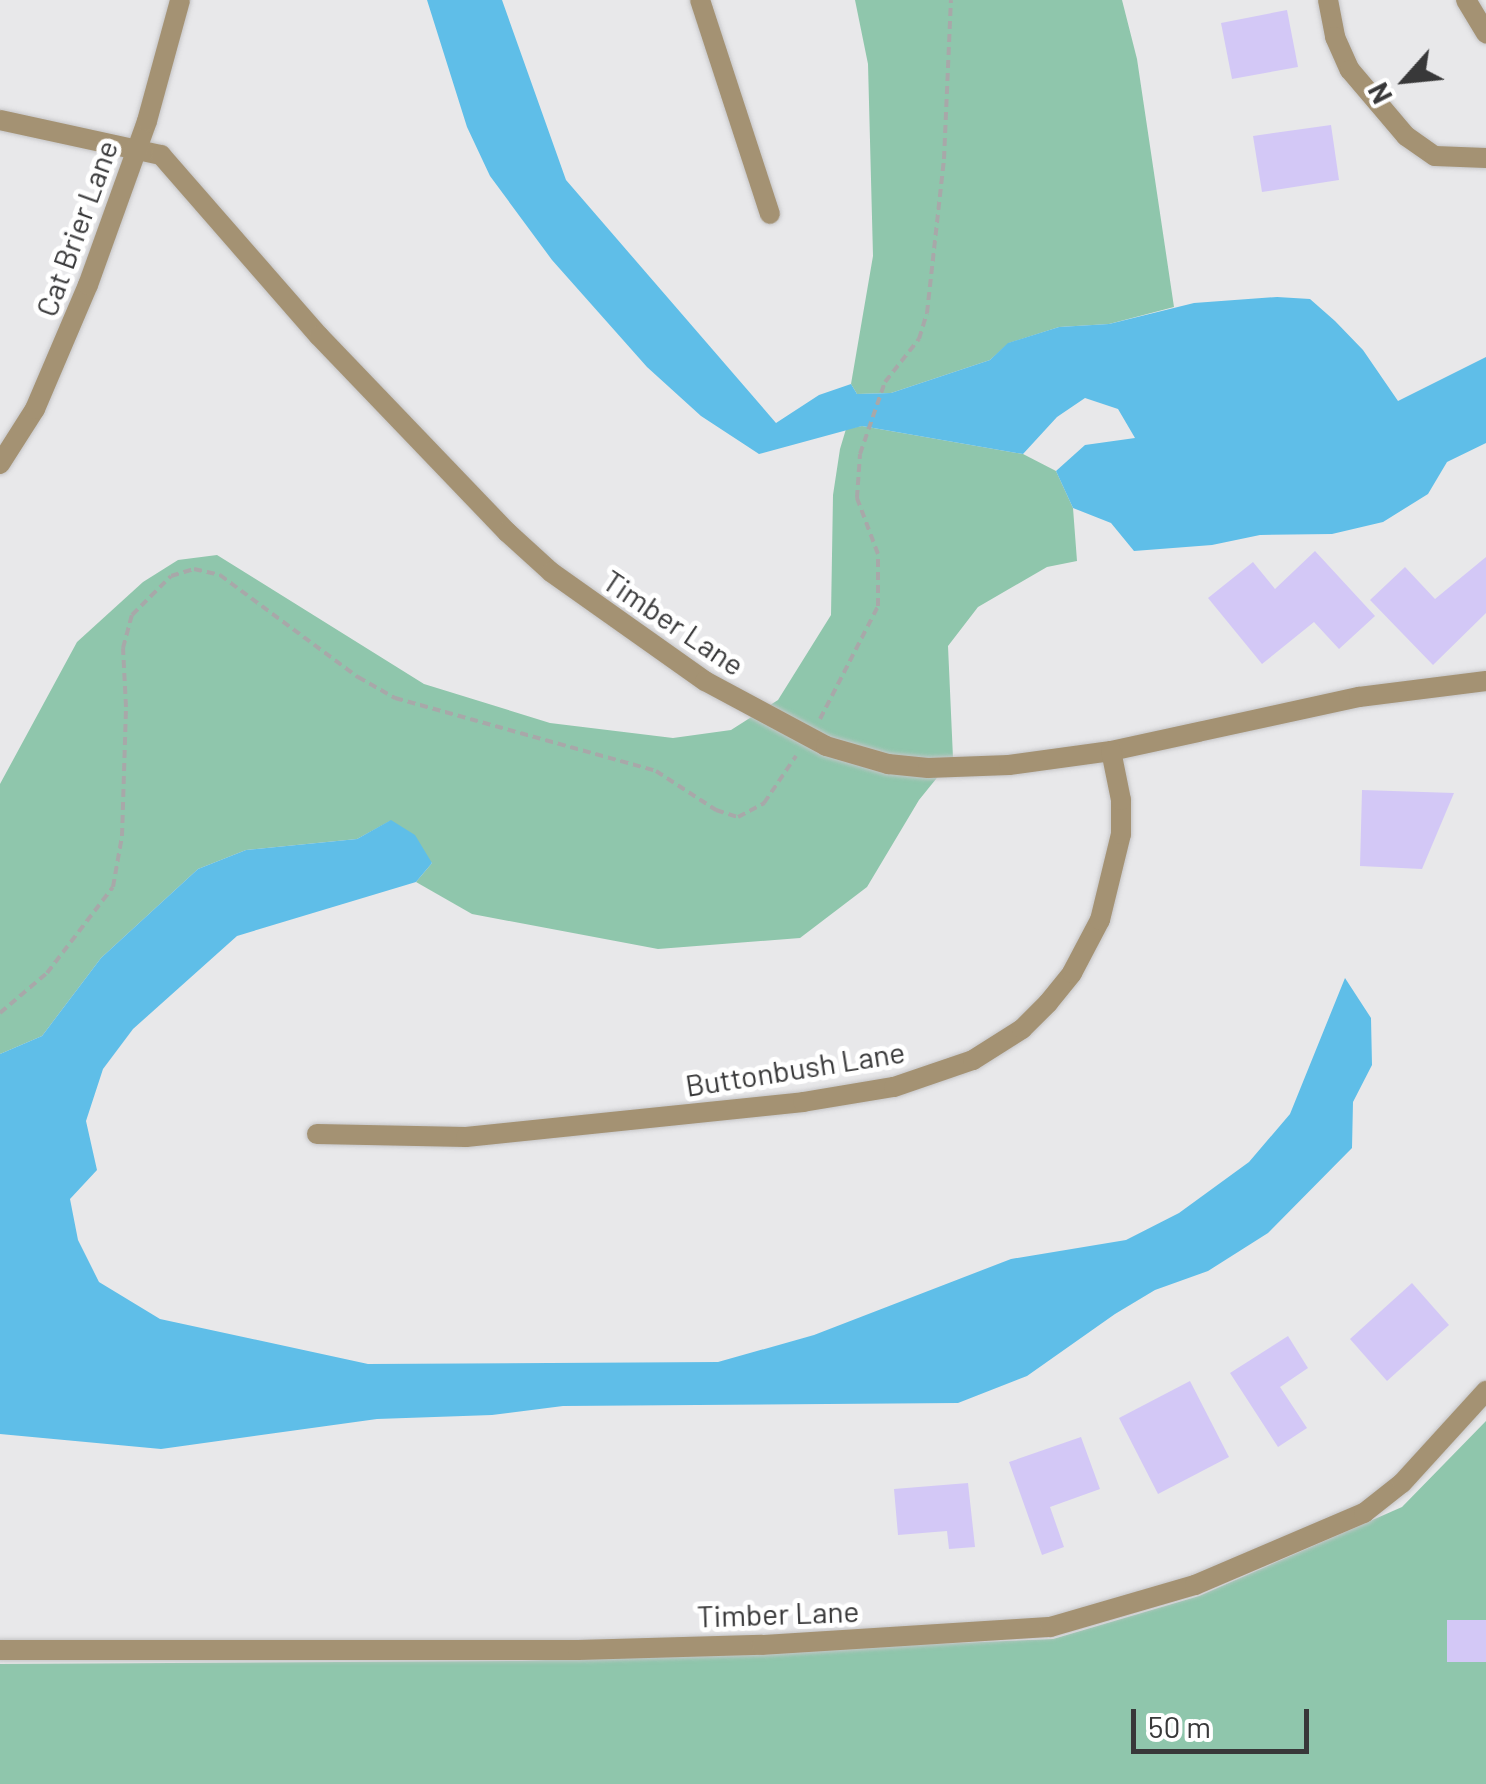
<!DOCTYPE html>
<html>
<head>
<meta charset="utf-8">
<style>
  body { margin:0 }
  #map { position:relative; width:1486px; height:1784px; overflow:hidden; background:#e8e8ea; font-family:Barlow,sans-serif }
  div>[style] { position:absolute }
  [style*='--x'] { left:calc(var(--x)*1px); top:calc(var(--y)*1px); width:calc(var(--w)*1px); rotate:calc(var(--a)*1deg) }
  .green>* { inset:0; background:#8fc6ac }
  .water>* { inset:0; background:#5fbee8 }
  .building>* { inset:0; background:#d3c8f6 }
  .path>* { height:4px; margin-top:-2px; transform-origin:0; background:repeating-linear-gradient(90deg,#a8a8a9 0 8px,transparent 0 13px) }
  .roads { filter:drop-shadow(0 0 2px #c5c5c7) drop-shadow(0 0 2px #c5c5c7) }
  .street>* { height:20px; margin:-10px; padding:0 10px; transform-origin:10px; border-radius:10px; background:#a49273 }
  span { translate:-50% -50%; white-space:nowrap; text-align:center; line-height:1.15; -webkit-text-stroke:10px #fff; paint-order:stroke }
  .street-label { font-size:30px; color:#383839 }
  .north { position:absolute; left:1356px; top:30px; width:100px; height:100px; -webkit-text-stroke:8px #fff; paint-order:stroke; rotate:243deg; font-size:28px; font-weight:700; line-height:40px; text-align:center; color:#383839 }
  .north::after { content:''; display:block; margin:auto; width:35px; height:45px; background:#383839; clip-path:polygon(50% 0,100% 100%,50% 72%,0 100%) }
  .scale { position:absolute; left:1131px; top:1709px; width:178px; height:45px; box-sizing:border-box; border:5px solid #383839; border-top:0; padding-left:12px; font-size:30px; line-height:35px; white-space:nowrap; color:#383839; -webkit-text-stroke:8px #fff; paint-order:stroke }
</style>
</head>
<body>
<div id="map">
  <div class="green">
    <i style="clip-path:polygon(855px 0,1122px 0,1137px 59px,1174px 307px,1109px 324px,1059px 327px,1009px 343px,990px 360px,891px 393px,857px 394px,851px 384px,873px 256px,868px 64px)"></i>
    <i style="clip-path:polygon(862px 426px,1023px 454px,1056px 471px,1073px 508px,1077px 561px,1047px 567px,978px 607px,948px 646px,953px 758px,919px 800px,867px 887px,800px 938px,658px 949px,472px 914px,416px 882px,432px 863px,390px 821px,357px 839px,246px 850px,198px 869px,101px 958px,42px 1036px,0 1054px,0 784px,77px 642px,143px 582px,178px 560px,217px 555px,424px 684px,550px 723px,673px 738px,731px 730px,778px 700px,831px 615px,833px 495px,840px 449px,846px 429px)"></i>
    <i style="clip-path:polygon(1486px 1421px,1486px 1784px,0 1784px,0 1664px,522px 1661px,1053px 1639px,1199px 1596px,1402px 1507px)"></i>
  </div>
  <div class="water">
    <i style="clip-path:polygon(427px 0,502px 0,566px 180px,776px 423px,819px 395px,851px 384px,857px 394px,891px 393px,990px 360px,1008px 343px,1059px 327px,1109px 324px,1194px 303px,1277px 297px,1310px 299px,1335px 321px,1363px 350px,1398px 401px,1486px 357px,1486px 443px,1447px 462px,1428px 494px,1383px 522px,1332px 534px,1260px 535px,1212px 545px,1134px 551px,1111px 523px,1073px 508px,1056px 471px,1085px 445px,1135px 438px,1118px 409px,1085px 398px,1057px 417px,1023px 454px,862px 426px,759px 454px,701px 416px,647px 367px,552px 260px,490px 176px,467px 127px)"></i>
    <i style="clip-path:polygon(391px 820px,415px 835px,432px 863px,416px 882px,237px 936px,133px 1029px,103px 1069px,86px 1121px,97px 1170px,70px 1199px,78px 1240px,99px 1282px,160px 1319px,368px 1364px,718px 1362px,814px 1335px,1011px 1259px,1126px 1240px,1179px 1213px,1249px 1162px,1290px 1114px,1345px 978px,1371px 1018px,1372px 1065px,1353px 1102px,1352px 1148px,1268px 1233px,1208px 1271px,1155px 1290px,1115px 1314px,1027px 1376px,958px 1403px,563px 1406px,492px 1415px,377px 1419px,161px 1449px,0 1434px,0 1054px,42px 1036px,101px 958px,198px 869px,246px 850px,357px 839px)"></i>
  </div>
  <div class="building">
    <i style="clip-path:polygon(1287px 10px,1298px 67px,1232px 79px,1221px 23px)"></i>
    <i style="clip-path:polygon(1331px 125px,1339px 180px,1262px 192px,1253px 136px)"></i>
    <i style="clip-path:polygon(1315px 551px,1375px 616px,1339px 649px,1314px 622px,1262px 664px,1208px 598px,1253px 562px,1275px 589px)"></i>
    <i style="clip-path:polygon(1486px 557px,1486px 613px,1433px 665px,1370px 600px,1405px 567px,1435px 599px)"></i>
    <i style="clip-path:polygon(1362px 790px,1454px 793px,1422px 869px,1360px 866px)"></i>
    <i style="clip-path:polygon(1412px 1283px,1449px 1325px,1387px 1381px,1350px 1339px)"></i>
    <i style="clip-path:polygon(1288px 1336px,1308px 1368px,1280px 1387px,1307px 1428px,1278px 1447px,1230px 1373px)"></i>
    <i style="clip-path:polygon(1190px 1381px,1229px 1457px,1158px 1494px,1119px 1418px)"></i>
    <i style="clip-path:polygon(1081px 1437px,1100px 1489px,1050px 1507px,1064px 1547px,1042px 1555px,1009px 1462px)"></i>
    <i style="clip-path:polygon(968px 1483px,975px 1547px,949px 1549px,947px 1531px,898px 1535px,894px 1489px)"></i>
    <i style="clip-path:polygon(1447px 1620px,1486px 1620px,1486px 1662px,1447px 1662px)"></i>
  </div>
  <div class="path">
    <i style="--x:820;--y:719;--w:127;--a:-62.8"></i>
    <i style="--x:878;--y:606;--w:52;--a:-90"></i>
    <i style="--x:878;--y:554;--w:60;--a:-110.6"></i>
    <i style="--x:857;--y:498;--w:44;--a:-86.1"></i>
    <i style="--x:860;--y:454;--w:76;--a:-70.9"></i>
    <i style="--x:885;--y:382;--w:55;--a:-51.7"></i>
    <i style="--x:919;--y:339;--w:27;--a:-73"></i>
    <i style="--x:927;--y:313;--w:155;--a:-83.7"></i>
    <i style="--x:944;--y:159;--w:159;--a:-87.5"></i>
    <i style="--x:0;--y:1013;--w:62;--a:-40.4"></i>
    <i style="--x:47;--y:973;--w:108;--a:-52.5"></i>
    <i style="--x:113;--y:887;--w:52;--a:-80"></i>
    <i style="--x:122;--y:836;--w:129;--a:-88.2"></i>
    <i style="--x:126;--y:707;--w:59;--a:-92.9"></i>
    <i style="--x:123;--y:648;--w:34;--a:-75"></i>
    <i style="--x:132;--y:615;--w:55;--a:-45"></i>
    <i style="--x:171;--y:576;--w:24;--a:-17"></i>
    <i style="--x:194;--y:569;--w:27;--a:13"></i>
    <i style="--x:220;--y:575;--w:172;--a:36.5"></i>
    <i style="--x:358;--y:677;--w:43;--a:29.6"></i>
    <i style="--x:395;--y:698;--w:271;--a:15.6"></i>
    <i style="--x:656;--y:771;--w:72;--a:33"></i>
    <i style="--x:716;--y:810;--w:23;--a:18"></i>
    <i style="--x:738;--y:817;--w:30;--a:-28"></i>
    <i style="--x:764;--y:803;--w:57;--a:-55.8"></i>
  </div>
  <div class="roads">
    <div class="street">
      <i style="--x:700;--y:0;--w:225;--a:71.9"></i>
      <i style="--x:1328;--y:0;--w:38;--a:79"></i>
      <i style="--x:1335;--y:37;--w:36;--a:66"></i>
      <i style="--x:1350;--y:70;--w:87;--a:49.7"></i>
      <i style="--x:1406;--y:136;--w:35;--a:35"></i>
      <i style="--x:1435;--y:156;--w:51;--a:2.2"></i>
      <i style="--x:1466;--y:0;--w:39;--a:59"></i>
      <i style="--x:0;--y:120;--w:165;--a:12.3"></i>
      <i style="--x:161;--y:155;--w:240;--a:48.9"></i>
      <i style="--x:319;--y:336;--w:272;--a:46.2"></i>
      <i style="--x:507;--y:532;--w:59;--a:42.3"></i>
      <i style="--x:551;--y:572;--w:189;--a:35.3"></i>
      <i style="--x:705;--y:681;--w:137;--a:28.2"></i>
      <i style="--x:826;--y:746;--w:65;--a:16.2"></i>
      <i style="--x:888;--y:764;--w:40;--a:5.7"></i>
      <i style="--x:928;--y:768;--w:81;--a:-2.1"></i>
      <i style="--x:1009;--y:765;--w:103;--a:-7.8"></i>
      <i style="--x:1111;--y:751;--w:254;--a:-12.3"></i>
      <i style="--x:1359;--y:697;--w:128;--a:-7.2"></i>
      <i style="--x:0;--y:464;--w:65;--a:-57.5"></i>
      <i style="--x:35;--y:409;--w:135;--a:-66.9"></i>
      <i style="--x:88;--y:285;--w:174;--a:-70.2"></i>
      <i style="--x:147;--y:121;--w:125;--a:-74.7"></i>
      <i style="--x:317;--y:1134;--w:149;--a:1.2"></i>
      <i style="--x:466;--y:1137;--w:339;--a:-5.9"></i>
      <i style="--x:803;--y:1102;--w:92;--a:-9.4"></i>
      <i style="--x:894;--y:1087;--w:83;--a:-18.9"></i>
      <i style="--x:973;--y:1060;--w:58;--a:-32.3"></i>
      <i style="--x:1022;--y:1029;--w:37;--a:-45"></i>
      <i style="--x:1048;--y:1003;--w:38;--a:-51"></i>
      <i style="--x:1072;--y:973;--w:60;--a:-62.2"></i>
      <i style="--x:1100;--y:920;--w:89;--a:-76.3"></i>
      <i style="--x:1121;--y:834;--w:34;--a:-90"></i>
      <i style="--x:1121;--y:800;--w:50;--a:-101.5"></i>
      <i style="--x:0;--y:1650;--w:578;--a:0"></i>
      <i style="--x:578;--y:1650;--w:184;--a:-1.6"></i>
      <i style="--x:762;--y:1645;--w:289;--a:-3.6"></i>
      <i style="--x:1050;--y:1627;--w:151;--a:-16.2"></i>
      <i style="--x:1195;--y:1585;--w:184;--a:-23.1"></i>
      <i style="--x:1364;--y:1513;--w:48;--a:-38.3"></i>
      <i style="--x:1402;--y:1483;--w:125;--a:-47.6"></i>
    </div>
  </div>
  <div class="street-label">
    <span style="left:76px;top:228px;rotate:-70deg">Cat Brier Lane</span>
    <span style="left:674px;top:622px;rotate:34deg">Timber Lane</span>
    <span style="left:795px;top:1068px;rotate:-9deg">Buttonbush Lane</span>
    <span style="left:778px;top:1613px;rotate:-2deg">Timber Lane</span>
  </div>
  <div class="north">N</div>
  <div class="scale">50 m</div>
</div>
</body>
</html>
